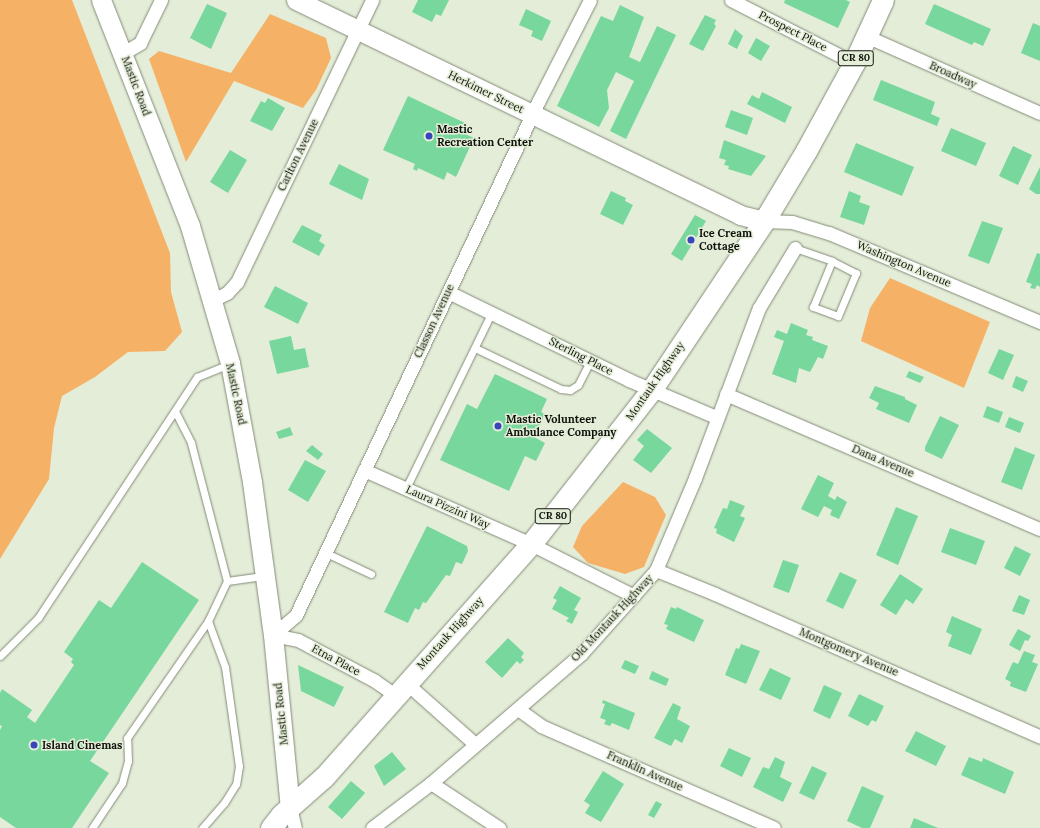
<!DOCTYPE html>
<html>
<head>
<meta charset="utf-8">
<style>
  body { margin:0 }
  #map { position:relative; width:1040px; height:828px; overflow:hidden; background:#e4edd8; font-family:Lora,serif }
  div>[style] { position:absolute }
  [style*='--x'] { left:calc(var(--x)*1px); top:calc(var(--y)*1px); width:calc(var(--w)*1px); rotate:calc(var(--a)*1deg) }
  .green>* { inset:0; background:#f5b267 }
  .building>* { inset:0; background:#77d79c }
  .roads { filter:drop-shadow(0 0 1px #828b77) drop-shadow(0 0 1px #828b77) }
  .service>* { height:7px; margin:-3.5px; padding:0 3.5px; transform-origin:3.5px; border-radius:3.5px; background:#fff }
  .minor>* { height:13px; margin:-6.5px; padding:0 6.5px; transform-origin:6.5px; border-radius:6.5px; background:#fff }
  .secondary>* { height:19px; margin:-9.5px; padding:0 9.5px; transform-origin:9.5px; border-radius:9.5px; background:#fff }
  .primary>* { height:21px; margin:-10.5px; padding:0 10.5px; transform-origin:10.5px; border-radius:10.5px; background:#fff }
  .dots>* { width:11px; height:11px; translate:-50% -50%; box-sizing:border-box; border:2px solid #e4edd8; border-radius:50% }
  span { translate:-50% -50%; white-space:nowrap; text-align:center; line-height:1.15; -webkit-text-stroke:3px #e4edd8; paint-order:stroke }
  .shield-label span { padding:1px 3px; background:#e4edd8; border:1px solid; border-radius:3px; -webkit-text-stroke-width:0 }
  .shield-label { font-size:10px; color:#11140d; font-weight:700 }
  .street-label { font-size:11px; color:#11140d }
  .poi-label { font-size:11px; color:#11140d; font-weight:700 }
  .left { translate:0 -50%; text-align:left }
</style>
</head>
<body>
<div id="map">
  <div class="green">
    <i style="clip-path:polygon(0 0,72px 0,170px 253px,171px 292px,182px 332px,165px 351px,128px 352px,95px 377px,62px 396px,54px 428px,49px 479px,0 559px)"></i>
    <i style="clip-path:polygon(270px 14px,326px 38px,331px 58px,316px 90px,303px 108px,234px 81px,186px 162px,149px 59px,159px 51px,231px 73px)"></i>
    <i style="clip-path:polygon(890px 278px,990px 322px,964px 388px,861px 341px,870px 308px)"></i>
    <i style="clip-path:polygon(623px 482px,655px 497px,666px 515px,644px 567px,625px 574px,588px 563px,573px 547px,582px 526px)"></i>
  </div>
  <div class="building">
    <i style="clip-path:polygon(418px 0,449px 0,441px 16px,436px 14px,432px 22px,412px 12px)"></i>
    <i style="clip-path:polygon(785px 0,846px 0,850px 2px,838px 28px,784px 3px)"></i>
    <i style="clip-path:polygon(207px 4px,227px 13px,211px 49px,190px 38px)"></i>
    <i style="clip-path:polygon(934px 4px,991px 29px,983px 46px,974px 42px,972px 45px,925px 24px)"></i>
    <i style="clip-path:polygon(620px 5px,644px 17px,629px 57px,640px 62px,657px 26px,676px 35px,626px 139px,610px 131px,634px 81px,616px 72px,607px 90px,609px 108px,599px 127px,557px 106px,601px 16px,613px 21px)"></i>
    <i style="clip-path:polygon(526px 9px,551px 21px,542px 41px,531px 36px,533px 31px,519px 25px)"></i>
    <i style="clip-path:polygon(705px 15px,716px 20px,714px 24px,716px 26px,703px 51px,689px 44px)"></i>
    <i style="clip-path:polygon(1033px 23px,1040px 26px,1040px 61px,1021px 53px)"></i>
    <i style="clip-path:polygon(735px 29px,743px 36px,737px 49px,728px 44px)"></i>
    <i style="clip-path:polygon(756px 38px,770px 46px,761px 61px,748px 53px)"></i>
    <i style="clip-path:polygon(881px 80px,935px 102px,931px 114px,940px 118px,937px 126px,873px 100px)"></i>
    <i style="clip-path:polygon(762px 92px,792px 107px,785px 123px,747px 104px,752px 95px,759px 99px)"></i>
    <i style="clip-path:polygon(408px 96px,465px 123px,463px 133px,474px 138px,456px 177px,447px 172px,444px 180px,418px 168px,417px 171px,413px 169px,415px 164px,383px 150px)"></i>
    <i style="clip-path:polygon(268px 98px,285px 108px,272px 131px,250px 121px,261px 101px,265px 103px)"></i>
    <i style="clip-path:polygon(731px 110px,753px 118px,747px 135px,725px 127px)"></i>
    <i style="clip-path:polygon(951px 128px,986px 143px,976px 166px,941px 151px)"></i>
    <i style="clip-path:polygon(724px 140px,766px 156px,751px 176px,728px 169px,729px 166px,724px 165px,726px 160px,719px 158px)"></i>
    <i style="clip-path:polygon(856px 143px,914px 167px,902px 196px,844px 172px)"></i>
    <i style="clip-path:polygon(1013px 146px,1032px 155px,1018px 185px,999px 176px)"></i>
    <i style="clip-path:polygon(230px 150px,247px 160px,228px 193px,210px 182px)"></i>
    <i style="clip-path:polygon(339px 164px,369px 179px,362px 200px,329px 184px)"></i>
    <i style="clip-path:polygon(1040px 167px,1040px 194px,1036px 194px,1029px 189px)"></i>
    <i style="clip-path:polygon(611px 191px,626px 198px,625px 201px,633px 205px,623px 225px,600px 214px)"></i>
    <i style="clip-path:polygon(849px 191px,861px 196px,859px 202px,870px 206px,864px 225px,840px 217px)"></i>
    <i style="clip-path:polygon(695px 215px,706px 221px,682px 261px,671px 254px)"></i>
    <i style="clip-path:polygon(982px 221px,1003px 228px,989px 264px,968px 256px)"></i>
    <i style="clip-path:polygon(302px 225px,322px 235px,319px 241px,325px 245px,319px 256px,292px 242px)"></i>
    <i style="clip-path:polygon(1037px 253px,1040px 254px,1040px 287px,1037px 285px,1035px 289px,1030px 288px,1032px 284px,1026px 282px)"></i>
    <i style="clip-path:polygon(275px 286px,308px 303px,298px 324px,264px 307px)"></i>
    <i style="clip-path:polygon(791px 323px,808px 330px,806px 335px,813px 337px,812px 340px,828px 346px,823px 359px,818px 357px,810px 372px,799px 368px,796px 383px,772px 374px,784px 341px,774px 337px,777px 330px,787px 334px)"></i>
    <i style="clip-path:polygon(291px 336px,294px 350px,305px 348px,309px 367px,277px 374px,269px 341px)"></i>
    <i style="clip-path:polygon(999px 349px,1014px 355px,1003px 380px,988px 373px)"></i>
    <i style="clip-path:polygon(909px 371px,924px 377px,920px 383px,906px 377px)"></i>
    <i style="clip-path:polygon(495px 374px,547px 399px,541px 412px,545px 414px,534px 437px,545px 443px,536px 461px,525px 456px,509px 491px,440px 460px,467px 404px,477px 409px)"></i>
    <i style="clip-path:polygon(1016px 376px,1028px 381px,1023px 392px,1012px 387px)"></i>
    <i style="clip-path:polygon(875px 386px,905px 397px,905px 399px,917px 405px,909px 423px,876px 409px,879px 403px,869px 398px)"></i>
    <i style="clip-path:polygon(987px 406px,1003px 412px,999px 423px,983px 417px)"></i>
    <i style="clip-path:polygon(940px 416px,959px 425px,942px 459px,925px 451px,925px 447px)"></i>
    <i style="clip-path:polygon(1009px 417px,1024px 423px,1020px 433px,1005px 427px)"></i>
    <i style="clip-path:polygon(290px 427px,293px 435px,279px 439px,276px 432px)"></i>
    <i style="clip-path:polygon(647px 429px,672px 448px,651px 473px,633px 460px,644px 446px,637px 440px)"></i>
    <i style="clip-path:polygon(312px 445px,323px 454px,318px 460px,306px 451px)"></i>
    <i style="clip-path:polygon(1015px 447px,1035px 455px,1022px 490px,1001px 482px)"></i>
    <i style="clip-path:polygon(305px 460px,326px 471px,308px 502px,288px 490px)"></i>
    <i style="clip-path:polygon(818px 475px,834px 483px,828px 496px,835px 500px,837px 496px,847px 502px,839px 519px,830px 515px,832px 510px,824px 506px,818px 517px,801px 509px)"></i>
    <i style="clip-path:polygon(730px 500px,745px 506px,740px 516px,745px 518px,734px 542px,716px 533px,717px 529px,714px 528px,723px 508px,727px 509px)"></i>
    <i style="clip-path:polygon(896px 507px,918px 516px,898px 565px,876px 555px)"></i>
    <i style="clip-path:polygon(427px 526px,467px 546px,468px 551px,462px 564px,456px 562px,450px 576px,446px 575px,426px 603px,423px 602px,419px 610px,415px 608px,408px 623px,384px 612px)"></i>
    <i style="clip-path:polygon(950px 528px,985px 541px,976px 565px,941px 552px)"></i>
    <i style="clip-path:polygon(1015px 546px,1031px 554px,1020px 576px,1004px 568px)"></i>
    <i style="clip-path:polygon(783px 560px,799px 565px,789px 593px,773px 587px)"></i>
    <i style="clip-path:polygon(142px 562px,199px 600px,90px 761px,109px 773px,72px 828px,16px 828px,0 817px,0 730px,2px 726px,0 725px,0 693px,2px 689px,32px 710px,27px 717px,35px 723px,74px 665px,71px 662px,73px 659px,64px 652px,99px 600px,111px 608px)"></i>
    <i style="clip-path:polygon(840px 572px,857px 580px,843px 609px,826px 601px)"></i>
    <i style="clip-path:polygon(900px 574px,923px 589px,913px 604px,906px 599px,896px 615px,880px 605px)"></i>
    <i style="clip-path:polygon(560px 586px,581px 598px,574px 610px,578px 612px,572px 624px,566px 621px,569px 618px,552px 609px,557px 600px,553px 598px)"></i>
    <i style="clip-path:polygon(1019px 595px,1030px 600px,1024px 615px,1012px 611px)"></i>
    <i style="clip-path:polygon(671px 607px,676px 609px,677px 607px,704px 620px,694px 642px,666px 629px,668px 625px,664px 624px)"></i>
    <i style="clip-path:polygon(952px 616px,982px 629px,971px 655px,948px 646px,952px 635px,946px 632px)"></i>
    <i style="clip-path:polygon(1018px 629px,1031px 636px,1028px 641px,1025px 640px,1020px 651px,1009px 645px)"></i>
    <i style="clip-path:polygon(508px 638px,524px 653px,521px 657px,524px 660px,520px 664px,517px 661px,502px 678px,485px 662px)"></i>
    <i style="clip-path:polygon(741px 644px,760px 651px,746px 684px,725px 675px,736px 648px,739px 649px)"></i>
    <i style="clip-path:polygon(1024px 651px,1035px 655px,1032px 662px,1038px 664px,1026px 692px,1010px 686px,1011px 682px,1005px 679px,1013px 662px,1018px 664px)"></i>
    <i style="clip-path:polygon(625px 660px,639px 666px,635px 674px,621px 668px)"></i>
    <i style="clip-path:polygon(298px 665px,344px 687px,334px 707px,301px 691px)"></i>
    <i style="clip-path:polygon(770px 668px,791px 678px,781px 700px,759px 690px)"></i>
    <i style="clip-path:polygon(652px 671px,669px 679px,666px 686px,649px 679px)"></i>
    <i style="clip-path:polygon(824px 685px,842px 693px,830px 719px,813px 711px)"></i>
    <i style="clip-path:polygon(859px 694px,884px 706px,876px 722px,872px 720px,868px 726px,848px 716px)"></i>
    <i style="clip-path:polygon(603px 700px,635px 713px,629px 730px,612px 723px,610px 726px,604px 724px,606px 720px,600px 718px,605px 704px,602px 703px)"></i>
    <i style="clip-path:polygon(673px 703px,681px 707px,677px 719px,690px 726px,682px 743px,675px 739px,671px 746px,654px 738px)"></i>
    <i style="clip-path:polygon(916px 731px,946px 746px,936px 766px,905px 751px)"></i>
    <i style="clip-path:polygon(729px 748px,751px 758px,742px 777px,720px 766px)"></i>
    <i style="clip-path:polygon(392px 752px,406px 769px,384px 786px,374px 766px)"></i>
    <i style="clip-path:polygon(775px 757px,785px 762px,780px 777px,792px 783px,783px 802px,753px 787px,763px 767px,769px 769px)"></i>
    <i style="clip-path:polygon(969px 757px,982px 762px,983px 758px,1014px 772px,1005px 794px,961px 775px)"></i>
    <i style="clip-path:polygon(812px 766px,827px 773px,814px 800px,799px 793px)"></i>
    <i style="clip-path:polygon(603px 771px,624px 784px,601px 822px,585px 813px,590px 805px,584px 801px)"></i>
    <i style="clip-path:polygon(351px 781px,365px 793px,342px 819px,328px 807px)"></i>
    <i style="clip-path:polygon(862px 786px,884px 796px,870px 828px,862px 828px,847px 821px)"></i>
    <i style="clip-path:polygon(656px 801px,662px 804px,654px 818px,648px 815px)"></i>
    <i style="clip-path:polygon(914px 818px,938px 828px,910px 828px)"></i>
  </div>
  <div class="roads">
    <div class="service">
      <i style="--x:795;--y:248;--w:39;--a:19"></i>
      <i style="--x:832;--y:261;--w:27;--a:27"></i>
      <i style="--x:856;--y:273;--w:47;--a:112.7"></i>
      <i style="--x:838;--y:316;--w:27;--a:-160"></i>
      <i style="--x:813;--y:307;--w:50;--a:-67.6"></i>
      <i style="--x:475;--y:348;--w:95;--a:25.5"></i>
      <i style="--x:561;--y:389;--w:9;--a:6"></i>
      <i style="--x:570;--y:390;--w:9;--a:-32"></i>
      <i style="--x:578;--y:385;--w:28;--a:-63"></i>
      <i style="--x:175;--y:411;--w:36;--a:63"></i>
      <i style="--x:191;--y:443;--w:143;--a:75.4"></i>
      <i style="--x:227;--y:581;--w:44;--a:115.4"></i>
      <i style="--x:208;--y:621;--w:49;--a:69.7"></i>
      <i style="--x:225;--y:667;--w:100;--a:82"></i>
      <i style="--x:239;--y:766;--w:18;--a:99"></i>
      <i style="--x:236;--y:784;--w:22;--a:122"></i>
      <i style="--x:224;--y:803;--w:33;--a:131"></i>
      <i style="--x:406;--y:488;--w:196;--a:-64"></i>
      <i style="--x:324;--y:552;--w:52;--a:25.1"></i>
      <i style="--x:227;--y:581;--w:36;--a:-8"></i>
      <i style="--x:0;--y:656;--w:54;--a:-45"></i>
      <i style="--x:38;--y:618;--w:289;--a:-56.6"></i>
      <i style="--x:197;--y:377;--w:35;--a:-22"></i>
      <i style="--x:92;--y:828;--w:54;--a:-56.3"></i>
      <i style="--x:122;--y:783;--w:23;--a:-75"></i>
      <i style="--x:128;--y:761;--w:23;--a:-92"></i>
      <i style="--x:127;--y:738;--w:142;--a:-55.3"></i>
    </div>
    <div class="minor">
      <i style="--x:731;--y:0;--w:138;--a:27.1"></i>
      <i style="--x:866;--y:36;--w:190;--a:23.9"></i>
      <i style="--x:123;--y:53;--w:20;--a:-30"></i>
      <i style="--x:140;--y:43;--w:48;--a:-64"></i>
      <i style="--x:764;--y:221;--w:28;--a:2"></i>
      <i style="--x:792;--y:222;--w:39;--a:17"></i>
      <i style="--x:829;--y:233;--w:229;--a:22.9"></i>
      <i style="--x:448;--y:292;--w:201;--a:25.9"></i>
      <i style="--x:629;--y:380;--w:95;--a:23"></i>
      <i style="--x:213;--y:300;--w:16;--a:-27"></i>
      <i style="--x:227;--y:293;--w:15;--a:-48"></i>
      <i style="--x:237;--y:282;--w:313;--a:-64.4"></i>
      <i style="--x:726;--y:394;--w:342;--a:23.3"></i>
      <i style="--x:364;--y:470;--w:183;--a:23.9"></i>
      <i style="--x:531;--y:544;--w:115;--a:26.8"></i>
      <i style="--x:656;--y:570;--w:64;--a:22.1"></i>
      <i style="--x:715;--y:594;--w:355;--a:23.7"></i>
      <i style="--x:273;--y:635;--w:30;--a:-41"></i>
      <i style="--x:296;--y:615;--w:567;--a:-64.75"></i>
      <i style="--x:538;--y:102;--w:114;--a:-63"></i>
      <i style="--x:273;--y:635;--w:25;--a:11"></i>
      <i style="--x:298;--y:640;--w:87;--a:28"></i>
      <i style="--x:375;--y:681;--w:24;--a:35"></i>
      <i style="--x:405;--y:682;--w:94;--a:41.5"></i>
      <i style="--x:518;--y:709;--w:29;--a:36"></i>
      <i style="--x:541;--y:726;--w:254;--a:23.6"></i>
      <i style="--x:431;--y:783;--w:82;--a:33.5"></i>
      <i style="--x:290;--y:807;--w:22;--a:77"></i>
      <i style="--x:372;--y:828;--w:74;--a:-37.3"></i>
      <i style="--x:431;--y:783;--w:198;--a:-40.7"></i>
      <i style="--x:581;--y:654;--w:113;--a:-48.2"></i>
      <i style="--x:656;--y:570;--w:100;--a:-67"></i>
      <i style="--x:695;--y:478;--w:182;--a:-69.4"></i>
      <i style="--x:759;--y:308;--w:70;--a:-59"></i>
    </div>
    <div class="secondary">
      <i style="--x:101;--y:0;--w:243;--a:68.5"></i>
      <i style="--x:190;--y:226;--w:143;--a:73.7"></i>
      <i style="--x:230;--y:363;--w:121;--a:79.5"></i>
      <i style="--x:252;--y:482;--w:154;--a:82.2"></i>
      <i style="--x:273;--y:635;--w:173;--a:84.4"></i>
      <i style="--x:296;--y:0;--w:493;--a:25.8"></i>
      <i style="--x:740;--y:215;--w:25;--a:14"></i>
    </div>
    <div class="primary">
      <i style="--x:271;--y:828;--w:16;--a:-52"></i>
      <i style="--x:281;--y:815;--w:57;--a:-41.5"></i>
      <i style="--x:324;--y:777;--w:312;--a:-48.4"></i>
      <i style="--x:531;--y:544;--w:197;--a:-52"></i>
      <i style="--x:652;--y:389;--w:202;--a:-56.3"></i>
      <i style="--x:764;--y:221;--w:82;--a:-59"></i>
      <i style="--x:806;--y:151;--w:100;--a:-61.4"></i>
      <i style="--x:854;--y:63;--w:69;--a:-65.3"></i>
    </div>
  </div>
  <div class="dots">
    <i style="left:429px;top:136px;background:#3746b8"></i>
    <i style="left:691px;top:240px;background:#3746b8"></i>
    <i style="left:498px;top:426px;background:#3746b8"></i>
    <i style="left:34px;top:745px;background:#3746b8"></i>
  </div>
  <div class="shield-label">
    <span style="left:856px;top:58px">CR 80</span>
    <span style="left:553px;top:516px">CR 80</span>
  </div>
  <div class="street-label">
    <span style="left:793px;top:31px;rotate:27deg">Prospect Place</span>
    <span style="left:953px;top:75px;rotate:24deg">Broadway</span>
    <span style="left:136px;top:86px;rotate:69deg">Mastic Road</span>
    <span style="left:486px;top:92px;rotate:26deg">Herkimer Street</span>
    <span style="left:298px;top:155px;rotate:-64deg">Carlton Avenue</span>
    <span style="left:904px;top:264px;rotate:23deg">Washington Avenue</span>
    <span style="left:434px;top:321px;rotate:-65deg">Classon Avenue</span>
    <span style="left:581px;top:356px;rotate:27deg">Sterling Place</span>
    <span style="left:655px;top:381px;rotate:-55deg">Montauk Highway</span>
    <span style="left:236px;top:394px;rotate:78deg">Mastic Road</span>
    <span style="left:883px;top:461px;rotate:23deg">Dana Avenue</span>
    <span style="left:448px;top:507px;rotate:24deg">Laura Pizzini Way</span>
    <span style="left:612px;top:618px;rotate:-47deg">Old Montauk Highway</span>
    <span style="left:450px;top:633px;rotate:-48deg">Montauk Highway</span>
    <span style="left:849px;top:652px;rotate:23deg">Montgomery Avenue</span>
    <span style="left:336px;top:660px;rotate:28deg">Etna Place</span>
    <span style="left:281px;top:714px;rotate:-96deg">Mastic Road</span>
    <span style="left:645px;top:771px;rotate:24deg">Franklin Avenue</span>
  </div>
  <div class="poi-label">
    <span class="left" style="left:437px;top:136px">Mastic<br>Recreation Center</span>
    <span class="left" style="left:699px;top:240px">Ice Cream<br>Cottage</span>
    <span class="left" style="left:506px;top:426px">Mastic Volunteer<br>Ambulance Company</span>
    <span class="left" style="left:42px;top:745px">Island Cinemas</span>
  </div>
</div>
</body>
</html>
